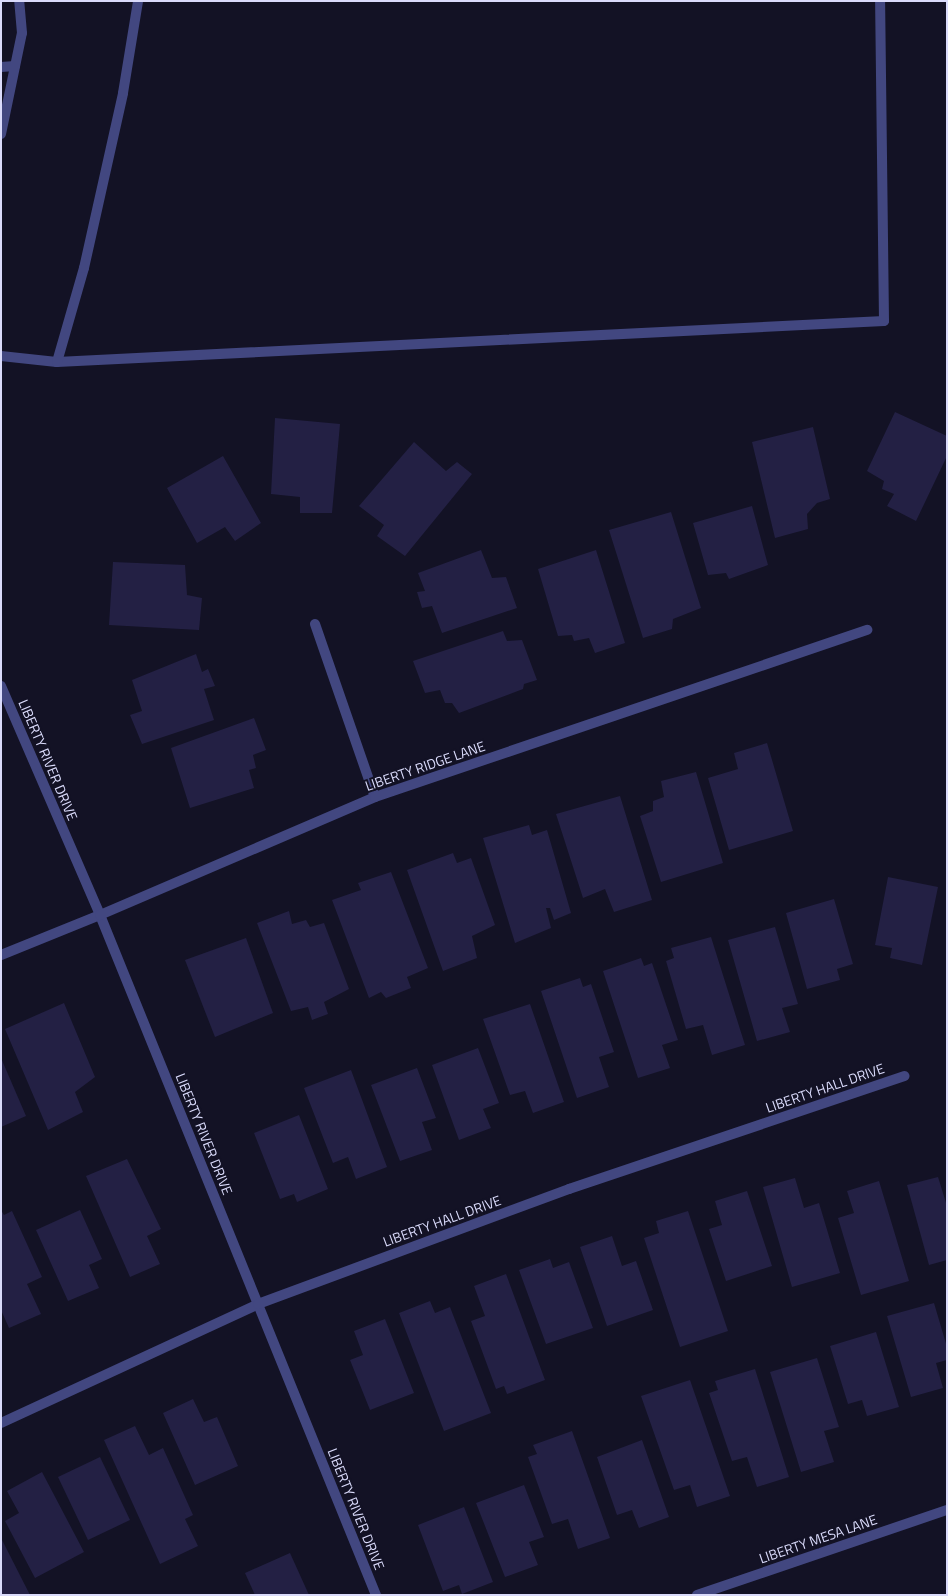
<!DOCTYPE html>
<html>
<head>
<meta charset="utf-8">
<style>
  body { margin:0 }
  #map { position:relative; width:948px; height:1596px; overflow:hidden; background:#131225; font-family:"Titillium Web",sans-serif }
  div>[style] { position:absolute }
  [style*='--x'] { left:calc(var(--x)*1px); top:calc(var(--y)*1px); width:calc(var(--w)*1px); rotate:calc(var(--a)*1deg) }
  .building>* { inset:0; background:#232044 }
  .lane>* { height:10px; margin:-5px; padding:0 5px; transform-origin:5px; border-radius:5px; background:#424780 }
  .street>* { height:10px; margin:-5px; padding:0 5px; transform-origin:5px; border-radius:5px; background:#424780 }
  span { translate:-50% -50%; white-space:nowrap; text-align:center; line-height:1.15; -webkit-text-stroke:4px #131225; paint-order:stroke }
  .street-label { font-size:14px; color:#dadbfb }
  .frame { position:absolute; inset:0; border:2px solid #dadbfb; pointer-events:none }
</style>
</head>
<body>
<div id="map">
  <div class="building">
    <i style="clip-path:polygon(895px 412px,947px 436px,947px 456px,916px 521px,887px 506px,894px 494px,882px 489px,884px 481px,867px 471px)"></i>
    <i style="clip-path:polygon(275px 418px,340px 424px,332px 513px,300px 513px,300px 497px,271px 494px)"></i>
    <i style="clip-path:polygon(813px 427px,830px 499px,817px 503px,807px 514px,808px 529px,775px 538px,752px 442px)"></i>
    <i style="clip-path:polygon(414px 442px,446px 471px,457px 462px,472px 474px,405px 556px,377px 536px,384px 525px,359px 506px)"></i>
    <i style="clip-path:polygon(223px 456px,261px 523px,235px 541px,225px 527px,197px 543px,167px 488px)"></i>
    <i style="clip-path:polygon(752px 506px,768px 565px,729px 579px,726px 573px,708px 575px,693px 523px)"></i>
    <i style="clip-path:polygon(671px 512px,701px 608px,673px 619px,672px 629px,643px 638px,609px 530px)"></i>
    <i style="clip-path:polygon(481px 550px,492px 578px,506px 577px,517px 608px,442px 633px,432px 606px,422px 608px,417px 592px,425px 591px,418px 573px)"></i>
    <i style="clip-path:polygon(596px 550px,625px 643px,595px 653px,589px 638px,574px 641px,572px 635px,558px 636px,538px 569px)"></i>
    <i style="clip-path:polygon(113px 562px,185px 565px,187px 595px,202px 598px,199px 630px,109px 625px)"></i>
    <i style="clip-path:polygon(503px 631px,507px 641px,522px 640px,537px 680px,524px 684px,523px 689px,459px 713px,452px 703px,445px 703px,440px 690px,425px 693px,413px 661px)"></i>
    <i style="clip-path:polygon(196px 654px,202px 672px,208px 669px,215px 686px,204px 689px,214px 720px,142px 744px,130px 715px,142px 711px,132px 680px)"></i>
    <i style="clip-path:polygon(254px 718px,266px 750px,253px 755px,256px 768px,249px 770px,254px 788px,190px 808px,171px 748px)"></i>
    <i style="clip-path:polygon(767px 743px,793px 831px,729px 850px,708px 778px,738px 769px,734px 753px)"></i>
    <i style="clip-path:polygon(696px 772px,723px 863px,661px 882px,640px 816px,653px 811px,653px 801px,664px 797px,661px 781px)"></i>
    <i style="clip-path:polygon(620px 796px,652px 900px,614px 912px,605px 889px,583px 898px,556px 814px)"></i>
    <i style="clip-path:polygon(529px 825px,532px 835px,547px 830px,571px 913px,554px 920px,550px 908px,546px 908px,551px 928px,515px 943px,483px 838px)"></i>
    <i style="clip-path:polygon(453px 853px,457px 863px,471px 858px,495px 925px,472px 936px,477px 958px,443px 971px,407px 870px)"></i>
    <i style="clip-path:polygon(391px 872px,428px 968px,407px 977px,411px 988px,386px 998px,381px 992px,369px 998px,332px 900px,361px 890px,358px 883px)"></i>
    <i style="clip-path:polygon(888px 877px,938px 887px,922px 965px,890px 958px,892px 948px,875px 945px)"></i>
    <i style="clip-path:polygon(834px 899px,853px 964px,837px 969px,840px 980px,807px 989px,786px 913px)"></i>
    <i style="clip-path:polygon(289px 911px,292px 924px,306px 920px,310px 927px,324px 923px,349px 989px,324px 1002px,328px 1014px,312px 1020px,308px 1007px,291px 1011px,257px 923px)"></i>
    <i style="clip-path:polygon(775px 927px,798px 1004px,782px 1008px,790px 1032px,757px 1041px,728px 940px)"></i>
    <i style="clip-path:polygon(711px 937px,745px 1045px,712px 1055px,703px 1025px,686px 1029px,666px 961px,674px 958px,671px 948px)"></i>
    <i style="clip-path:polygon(246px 938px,273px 1013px,215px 1037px,185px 960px)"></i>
    <i style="clip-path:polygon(641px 958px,644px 966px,652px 963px,678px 1040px,662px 1045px,670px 1068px,638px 1078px,603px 971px)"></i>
    <i style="clip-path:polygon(580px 978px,583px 987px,591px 984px,614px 1052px,599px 1057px,609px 1087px,577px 1098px,541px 991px)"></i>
    <i style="clip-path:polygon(64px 1003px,95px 1077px,75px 1092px,83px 1112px,48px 1130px,5px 1029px)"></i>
    <i style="clip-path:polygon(530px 1004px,564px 1102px,533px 1113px,525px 1091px,510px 1095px,483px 1019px)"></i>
    <i style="clip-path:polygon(478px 1048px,499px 1103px,483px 1109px,491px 1128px,459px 1140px,432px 1065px)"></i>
    <i style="clip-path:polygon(1px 1058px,26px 1116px,1px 1127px)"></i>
    <i style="clip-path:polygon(417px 1068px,436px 1118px,422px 1122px,432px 1150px,400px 1161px,371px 1085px)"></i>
    <i style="clip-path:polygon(351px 1070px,387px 1167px,356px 1179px,348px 1157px,333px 1163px,304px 1088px)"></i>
    <i style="clip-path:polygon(299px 1115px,328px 1189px,297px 1202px,294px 1194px,280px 1199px,254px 1133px)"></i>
    <i style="clip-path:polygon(127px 1159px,161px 1229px,147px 1236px,160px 1264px,130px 1277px,86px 1176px)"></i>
    <i style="clip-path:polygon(938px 1177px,947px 1206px,947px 1260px,929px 1265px,907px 1185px)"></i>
    <i style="clip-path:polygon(795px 1178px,804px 1208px,819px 1203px,840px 1273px,792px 1287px,763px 1187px)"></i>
    <i style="clip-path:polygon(879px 1181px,909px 1281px,861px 1295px,838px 1218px,854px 1213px,847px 1191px)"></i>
    <i style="clip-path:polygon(747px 1191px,772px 1266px,726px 1281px,709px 1229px,722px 1225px,715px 1201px)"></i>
    <i style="clip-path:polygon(1px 1210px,4px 1215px,12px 1211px,42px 1277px,27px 1284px,41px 1314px,9px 1328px,1px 1310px)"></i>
    <i style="clip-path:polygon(80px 1210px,102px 1259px,89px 1265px,99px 1288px,68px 1301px,36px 1230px)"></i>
    <i style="clip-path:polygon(688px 1211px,728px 1331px,680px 1347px,644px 1238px,659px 1233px,656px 1221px)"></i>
    <i style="clip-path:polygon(612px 1236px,622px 1266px,636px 1261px,653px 1310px,607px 1326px,580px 1247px)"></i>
    <i style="clip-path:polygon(550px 1259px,553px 1268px,569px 1262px,593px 1328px,546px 1344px,519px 1270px)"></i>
    <i style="clip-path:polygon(506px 1274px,545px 1380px,507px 1394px,504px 1386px,496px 1389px,471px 1321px,485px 1316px,474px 1286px)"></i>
    <i style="clip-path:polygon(430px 1301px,435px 1313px,450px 1307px,491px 1413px,444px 1431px,399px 1313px)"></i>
    <i style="clip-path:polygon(934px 1303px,947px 1347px,947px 1360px,936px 1363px,943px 1388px,911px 1397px,887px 1316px)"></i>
    <i style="clip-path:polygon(385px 1319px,414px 1393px,370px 1410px,350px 1360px,363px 1355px,354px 1331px)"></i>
    <i style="clip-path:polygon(876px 1332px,899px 1407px,867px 1416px,862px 1400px,848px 1404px,830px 1346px)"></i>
    <i style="clip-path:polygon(817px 1358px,839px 1427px,824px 1431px,834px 1462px,801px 1472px,770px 1372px)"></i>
    <i style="clip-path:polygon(755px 1369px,789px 1477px,757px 1487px,747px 1457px,732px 1461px,709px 1393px,718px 1390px,715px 1381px)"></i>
    <i style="clip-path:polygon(690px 1380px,730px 1496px,697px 1507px,690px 1485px,674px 1490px,641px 1396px)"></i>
    <i style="clip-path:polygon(193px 1399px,204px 1422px,217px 1417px,238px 1466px,195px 1485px,163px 1413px)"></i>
    <i style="clip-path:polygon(135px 1426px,149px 1455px,163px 1448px,193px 1515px,185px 1519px,198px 1546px,160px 1564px,104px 1440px)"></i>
    <i style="clip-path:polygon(572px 1431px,610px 1538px,578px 1549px,568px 1519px,552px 1524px,528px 1457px,537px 1454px,533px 1445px)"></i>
    <i style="clip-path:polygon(642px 1440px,669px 1517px,639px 1528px,632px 1510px,617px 1515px,597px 1457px)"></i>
    <i style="clip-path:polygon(100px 1457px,130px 1520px,88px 1540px,58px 1477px)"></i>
    <i style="clip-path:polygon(42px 1472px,84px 1552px,35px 1578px,5px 1521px,19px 1513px,7px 1491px)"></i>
    <i style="clip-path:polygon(524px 1485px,544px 1537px,529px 1542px,538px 1565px,505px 1577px,476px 1503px)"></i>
    <i style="clip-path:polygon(464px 1507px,493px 1582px,462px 1594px,459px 1585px,443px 1591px,418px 1525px)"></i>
    <i style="clip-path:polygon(1px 1538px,30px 1595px,1px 1595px)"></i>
    <i style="clip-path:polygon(290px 1553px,309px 1595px,255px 1595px,245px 1573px)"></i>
  </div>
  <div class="lane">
    <i style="--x:1;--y:67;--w:14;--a:-4"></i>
    <i style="--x:1;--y:356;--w:56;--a:6.1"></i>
    <i style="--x:57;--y:362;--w:828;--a:-2.84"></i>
    <i style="--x:884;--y:321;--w:320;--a:-90.7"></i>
    <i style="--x:57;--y:362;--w:98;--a:-74"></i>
    <i style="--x:84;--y:268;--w:179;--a:-77.4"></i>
    <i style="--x:123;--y:93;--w:93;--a:-80.7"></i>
  </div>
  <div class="street">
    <i style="--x:1;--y:134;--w:103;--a:-78.3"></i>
    <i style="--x:22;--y:33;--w:32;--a:-95"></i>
    <i style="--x:315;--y:624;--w:183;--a:70.9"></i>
    <i style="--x:1;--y:686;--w:249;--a:66.6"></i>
    <i style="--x:100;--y:915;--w:734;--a:67.91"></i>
    <i style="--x:1;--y:955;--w:107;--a:-22"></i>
    <i style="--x:100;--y:915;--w:299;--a:-23.2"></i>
    <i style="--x:375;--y:797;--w:520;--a:-18.75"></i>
    <i style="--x:1;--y:1423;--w:283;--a:-24.8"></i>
    <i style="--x:258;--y:1304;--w:332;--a:-20.3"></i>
    <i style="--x:569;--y:1189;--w:354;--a:-18.6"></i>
    <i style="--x:697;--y:1595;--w:264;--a:-18.8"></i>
  </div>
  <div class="street-label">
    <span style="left:48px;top:760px;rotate:67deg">LIBERTY RIVER DRIVE</span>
    <span style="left:425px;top:766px;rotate:-19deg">LIBERTY RIDGE LANE</span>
    <span style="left:825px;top:1088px;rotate:-19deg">LIBERTY HALL DRIVE</span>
    <span style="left:204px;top:1134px;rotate:68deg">LIBERTY RIVER DRIVE</span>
    <span style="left:442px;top:1221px;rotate:-20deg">LIBERTY HALL DRIVE</span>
    <span style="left:356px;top:1509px;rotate:68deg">LIBERTY RIVER DRIVE</span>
    <span style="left:818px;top:1539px;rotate:-19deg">LIBERTY MESA LANE</span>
  </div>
  <div class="frame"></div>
</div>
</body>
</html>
